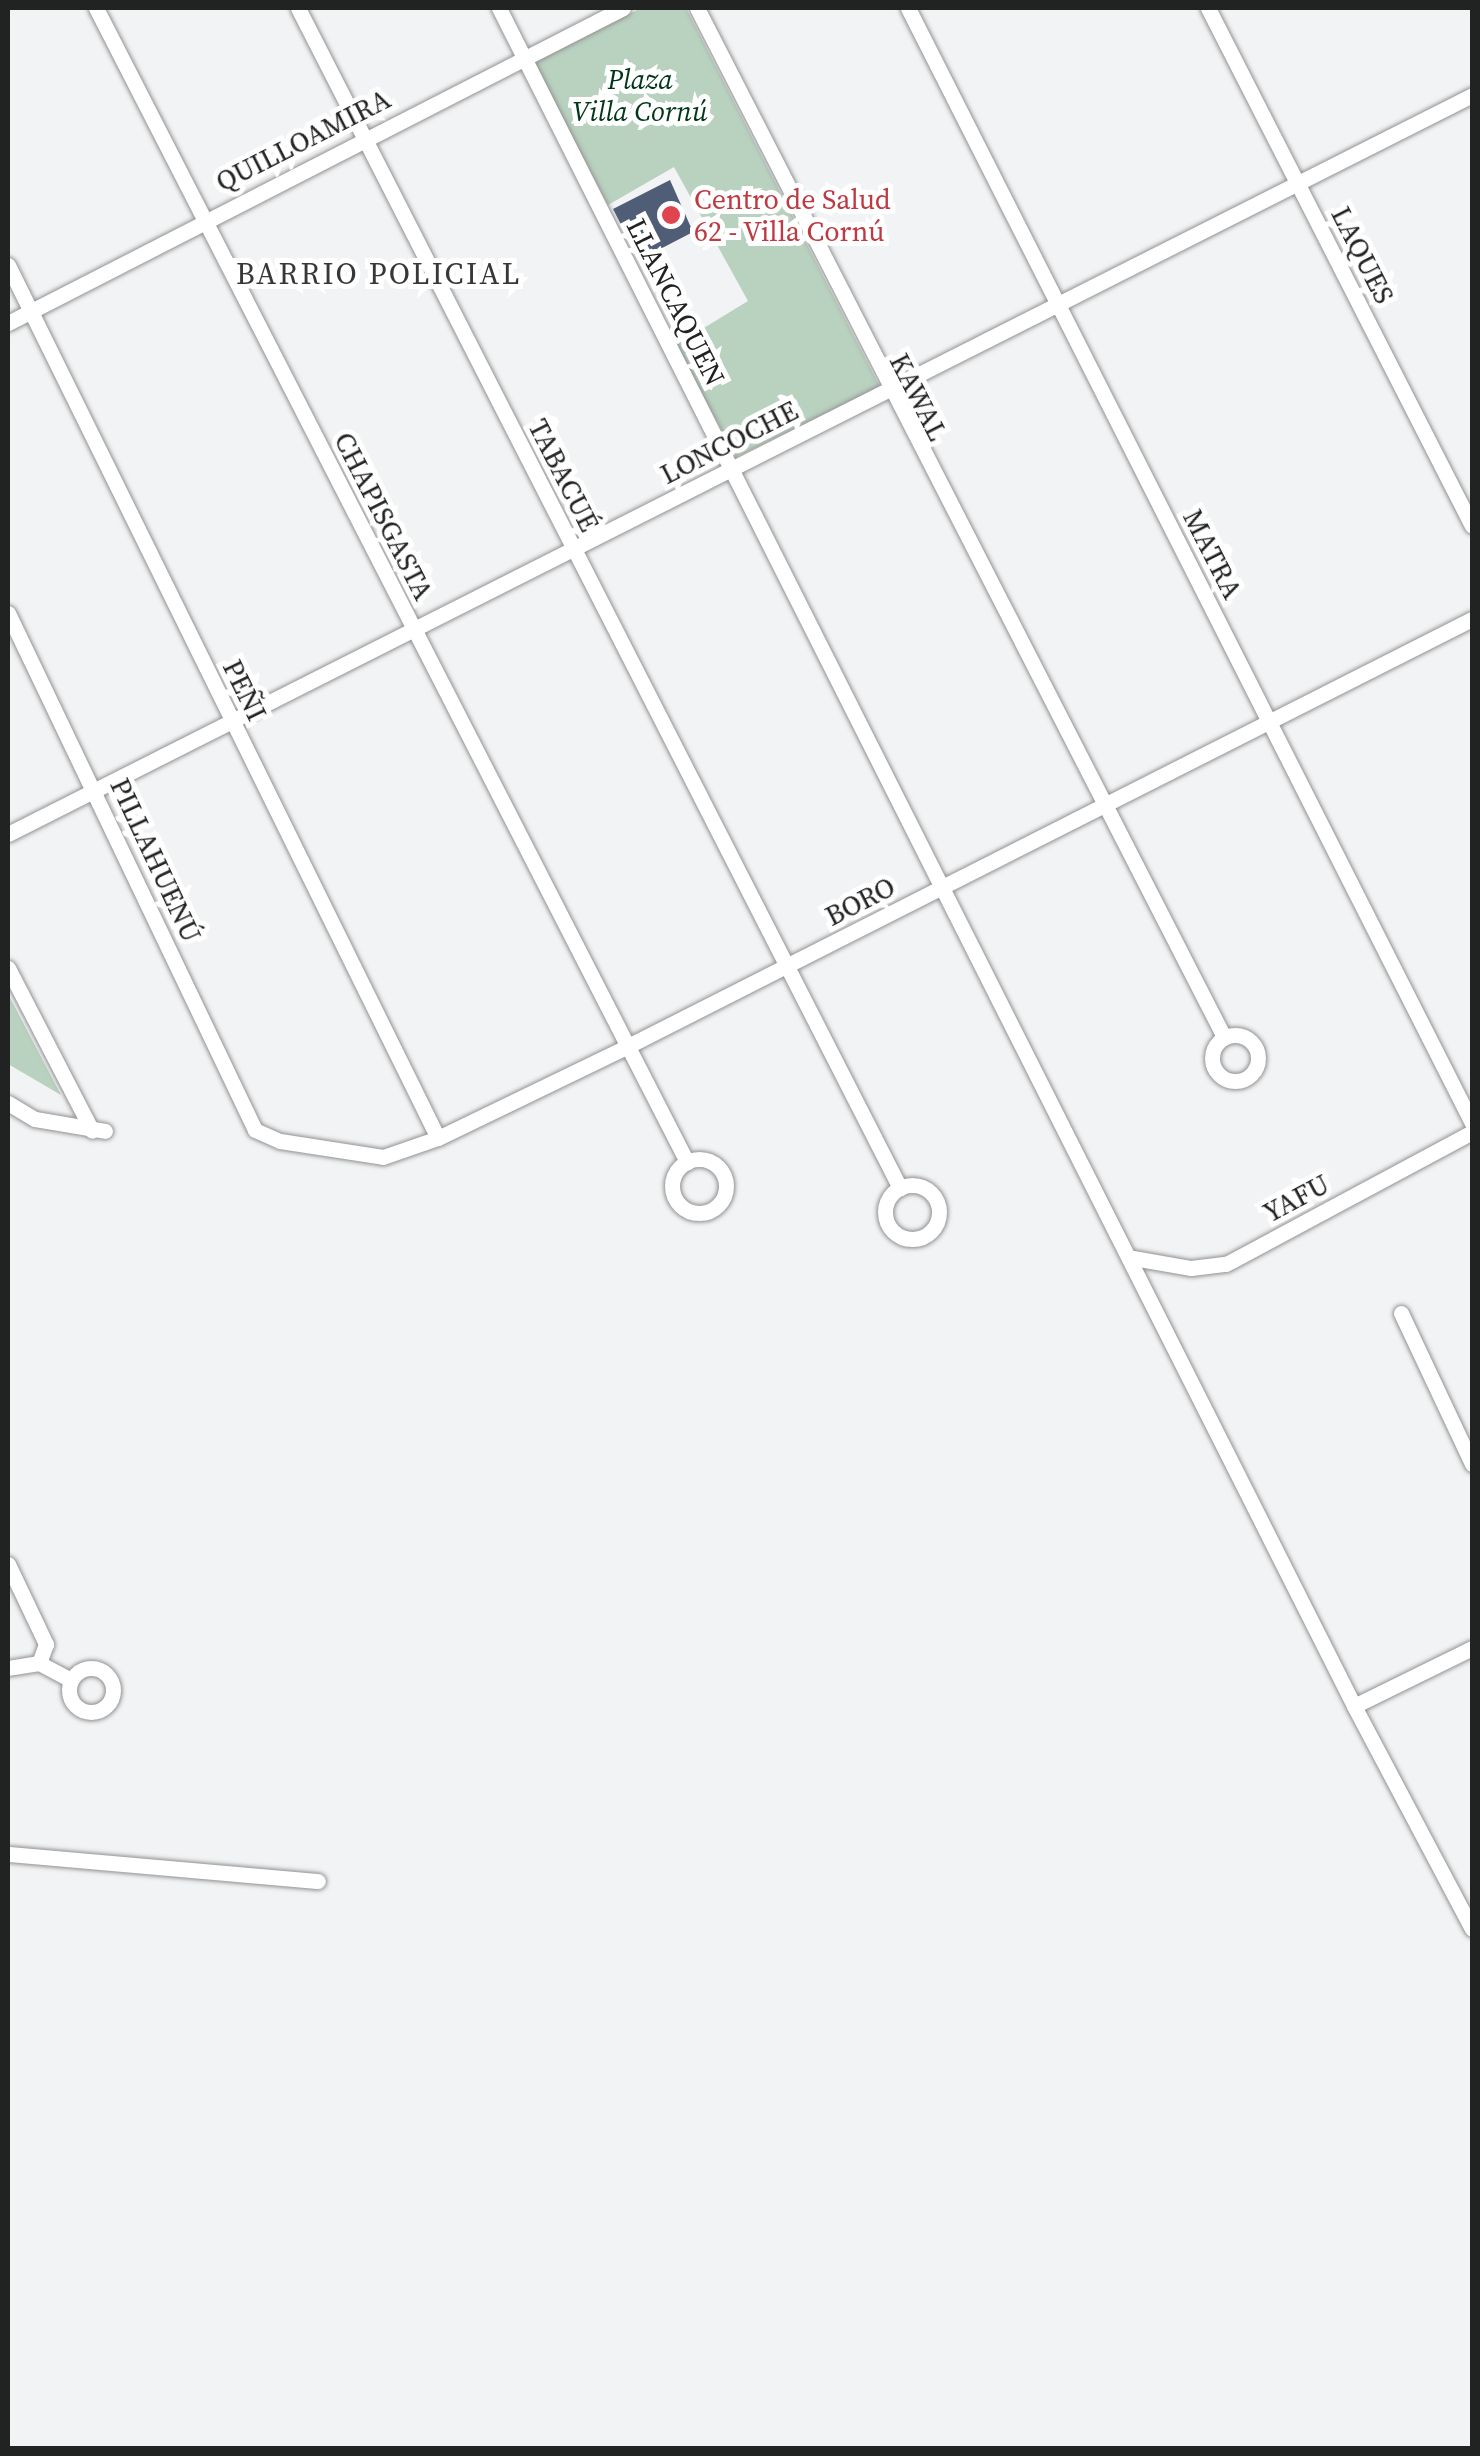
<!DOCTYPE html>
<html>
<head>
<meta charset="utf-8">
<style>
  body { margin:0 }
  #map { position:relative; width:1480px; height:2456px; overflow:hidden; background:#f2f3f4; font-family:"Source Serif 4",serif }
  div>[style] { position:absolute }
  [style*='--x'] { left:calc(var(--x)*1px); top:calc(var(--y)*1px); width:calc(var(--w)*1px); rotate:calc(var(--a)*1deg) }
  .green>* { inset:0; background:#b9d1bf }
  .building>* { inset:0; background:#4f5d77 }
  .roads { filter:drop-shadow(0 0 2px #929293) drop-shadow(0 0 2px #929293) }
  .street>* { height:15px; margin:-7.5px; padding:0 7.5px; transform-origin:7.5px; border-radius:7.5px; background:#fff }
  .street>.ring { margin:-7.5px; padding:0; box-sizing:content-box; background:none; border:15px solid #fff; border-radius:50% }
  .dots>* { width:28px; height:28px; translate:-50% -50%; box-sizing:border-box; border:5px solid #fff; border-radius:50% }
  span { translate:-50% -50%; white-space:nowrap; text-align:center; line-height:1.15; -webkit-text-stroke:10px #fff; paint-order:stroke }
  .park-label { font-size:28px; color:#003619; font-style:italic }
  .street-label { font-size:28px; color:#212222 }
  .health-label { font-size:28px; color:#be3a42 }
  .left { translate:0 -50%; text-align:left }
  .neighbourhood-label { font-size:30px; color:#373738; letter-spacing:2.5px }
  .frame { position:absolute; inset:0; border:10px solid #212222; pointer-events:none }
</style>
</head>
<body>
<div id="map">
  <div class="green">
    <i style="clip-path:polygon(641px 8px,686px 8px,880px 387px,736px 457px,676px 345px,748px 301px,674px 167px,608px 205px,533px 62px)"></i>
    <i style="clip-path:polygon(8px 994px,61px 1095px,8px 1064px)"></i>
  </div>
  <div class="building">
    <i style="clip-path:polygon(670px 180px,693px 232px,639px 260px,613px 209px)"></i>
  </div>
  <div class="roads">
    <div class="street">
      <i style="--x:96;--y:8;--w:1297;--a:62.88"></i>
      <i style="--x:298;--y:8;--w:1325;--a:62.97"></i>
      <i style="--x:499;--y:8;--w:1901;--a:63.27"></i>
      <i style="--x:1354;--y:1706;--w:252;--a:62.1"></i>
      <i style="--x:697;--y:8;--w:1156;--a:62.88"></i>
      <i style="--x:908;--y:8;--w:1250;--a:63.17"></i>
      <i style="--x:1208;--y:8;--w:581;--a:62.99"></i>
      <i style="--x:8;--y:265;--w:973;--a:63.78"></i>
      <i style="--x:8;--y:323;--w:691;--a:-27.12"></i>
      <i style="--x:8;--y:613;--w:573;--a:64.46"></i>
      <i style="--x:255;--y:1130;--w:27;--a:24"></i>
      <i style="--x:280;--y:1141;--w:104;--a:8.8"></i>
      <i style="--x:383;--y:1157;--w:58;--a:-19.1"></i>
      <i style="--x:438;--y:1138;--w:209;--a:-25.8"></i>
      <i style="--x:626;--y:1047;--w:948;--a:-26.84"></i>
      <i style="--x:8;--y:834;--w:1640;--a:-26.78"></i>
      <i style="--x:8;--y:968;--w:183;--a:62.7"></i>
      <i class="ring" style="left:1212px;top:1035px;width:31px;height:31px"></i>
      <i style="--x:8;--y:1103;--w:31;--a:31"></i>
      <i style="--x:35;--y:1119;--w:71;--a:9.7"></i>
      <i class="ring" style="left:672px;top:1159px;width:39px;height:39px"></i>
      <i class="ring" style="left:885px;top:1185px;width:39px;height:39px"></i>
      <i style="--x:1133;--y:1258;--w:59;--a:9.8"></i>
      <i style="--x:1191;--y:1268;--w:35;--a:-7"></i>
      <i style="--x:1226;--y:1264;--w:279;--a:-28.2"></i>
      <i style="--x:1401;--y:1313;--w:167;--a:64.8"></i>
      <i style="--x:8;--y:1564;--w:89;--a:64.6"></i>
      <i style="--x:46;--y:1644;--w:20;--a:110"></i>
      <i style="--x:39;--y:1663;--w:31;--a:171"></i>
      <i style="--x:39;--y:1663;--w:36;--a:28"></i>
      <i class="ring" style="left:69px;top:1668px;width:29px;height:29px"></i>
      <i style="--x:1354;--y:1706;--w:131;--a:-26.2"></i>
      <i style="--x:8;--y:1854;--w:311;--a:5"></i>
    </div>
  </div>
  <div class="dots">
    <i style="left:671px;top:215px;background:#e0444e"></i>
  </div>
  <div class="park-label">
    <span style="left:640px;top:95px">Plaza<br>Villa Cornú</span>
  </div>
  <div class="street-label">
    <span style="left:303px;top:140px;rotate:-27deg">QUILLOAMIRA</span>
    <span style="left:1363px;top:255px;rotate:63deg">LAQUES</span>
    <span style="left:676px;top:302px;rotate:63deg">LLANCAQUEN</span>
    <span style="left:919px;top:397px;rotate:63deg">KAWAL</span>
    <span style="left:729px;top:442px;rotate:-27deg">LONCOCHE</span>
    <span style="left:564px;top:475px;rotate:63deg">TABACUÉ</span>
    <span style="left:384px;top:516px;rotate:63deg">CHAPISGASTA</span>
    <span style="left:1213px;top:554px;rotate:63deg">MATRA</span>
    <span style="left:245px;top:690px;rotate:64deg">PEÑI</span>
    <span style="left:156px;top:860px;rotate:65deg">PILLAHUENÚ</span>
    <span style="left:860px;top:901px;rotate:-27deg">BORO</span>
    <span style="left:1296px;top:1198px;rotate:-28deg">YAFU</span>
  </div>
  <div class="health-label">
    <span class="left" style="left:694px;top:215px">Centro de Salud<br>62 - Villa Cornú</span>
  </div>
  <div class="neighbourhood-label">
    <span style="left:379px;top:274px">BARRIO POLICIAL</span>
  </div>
  <div class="frame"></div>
</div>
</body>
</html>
